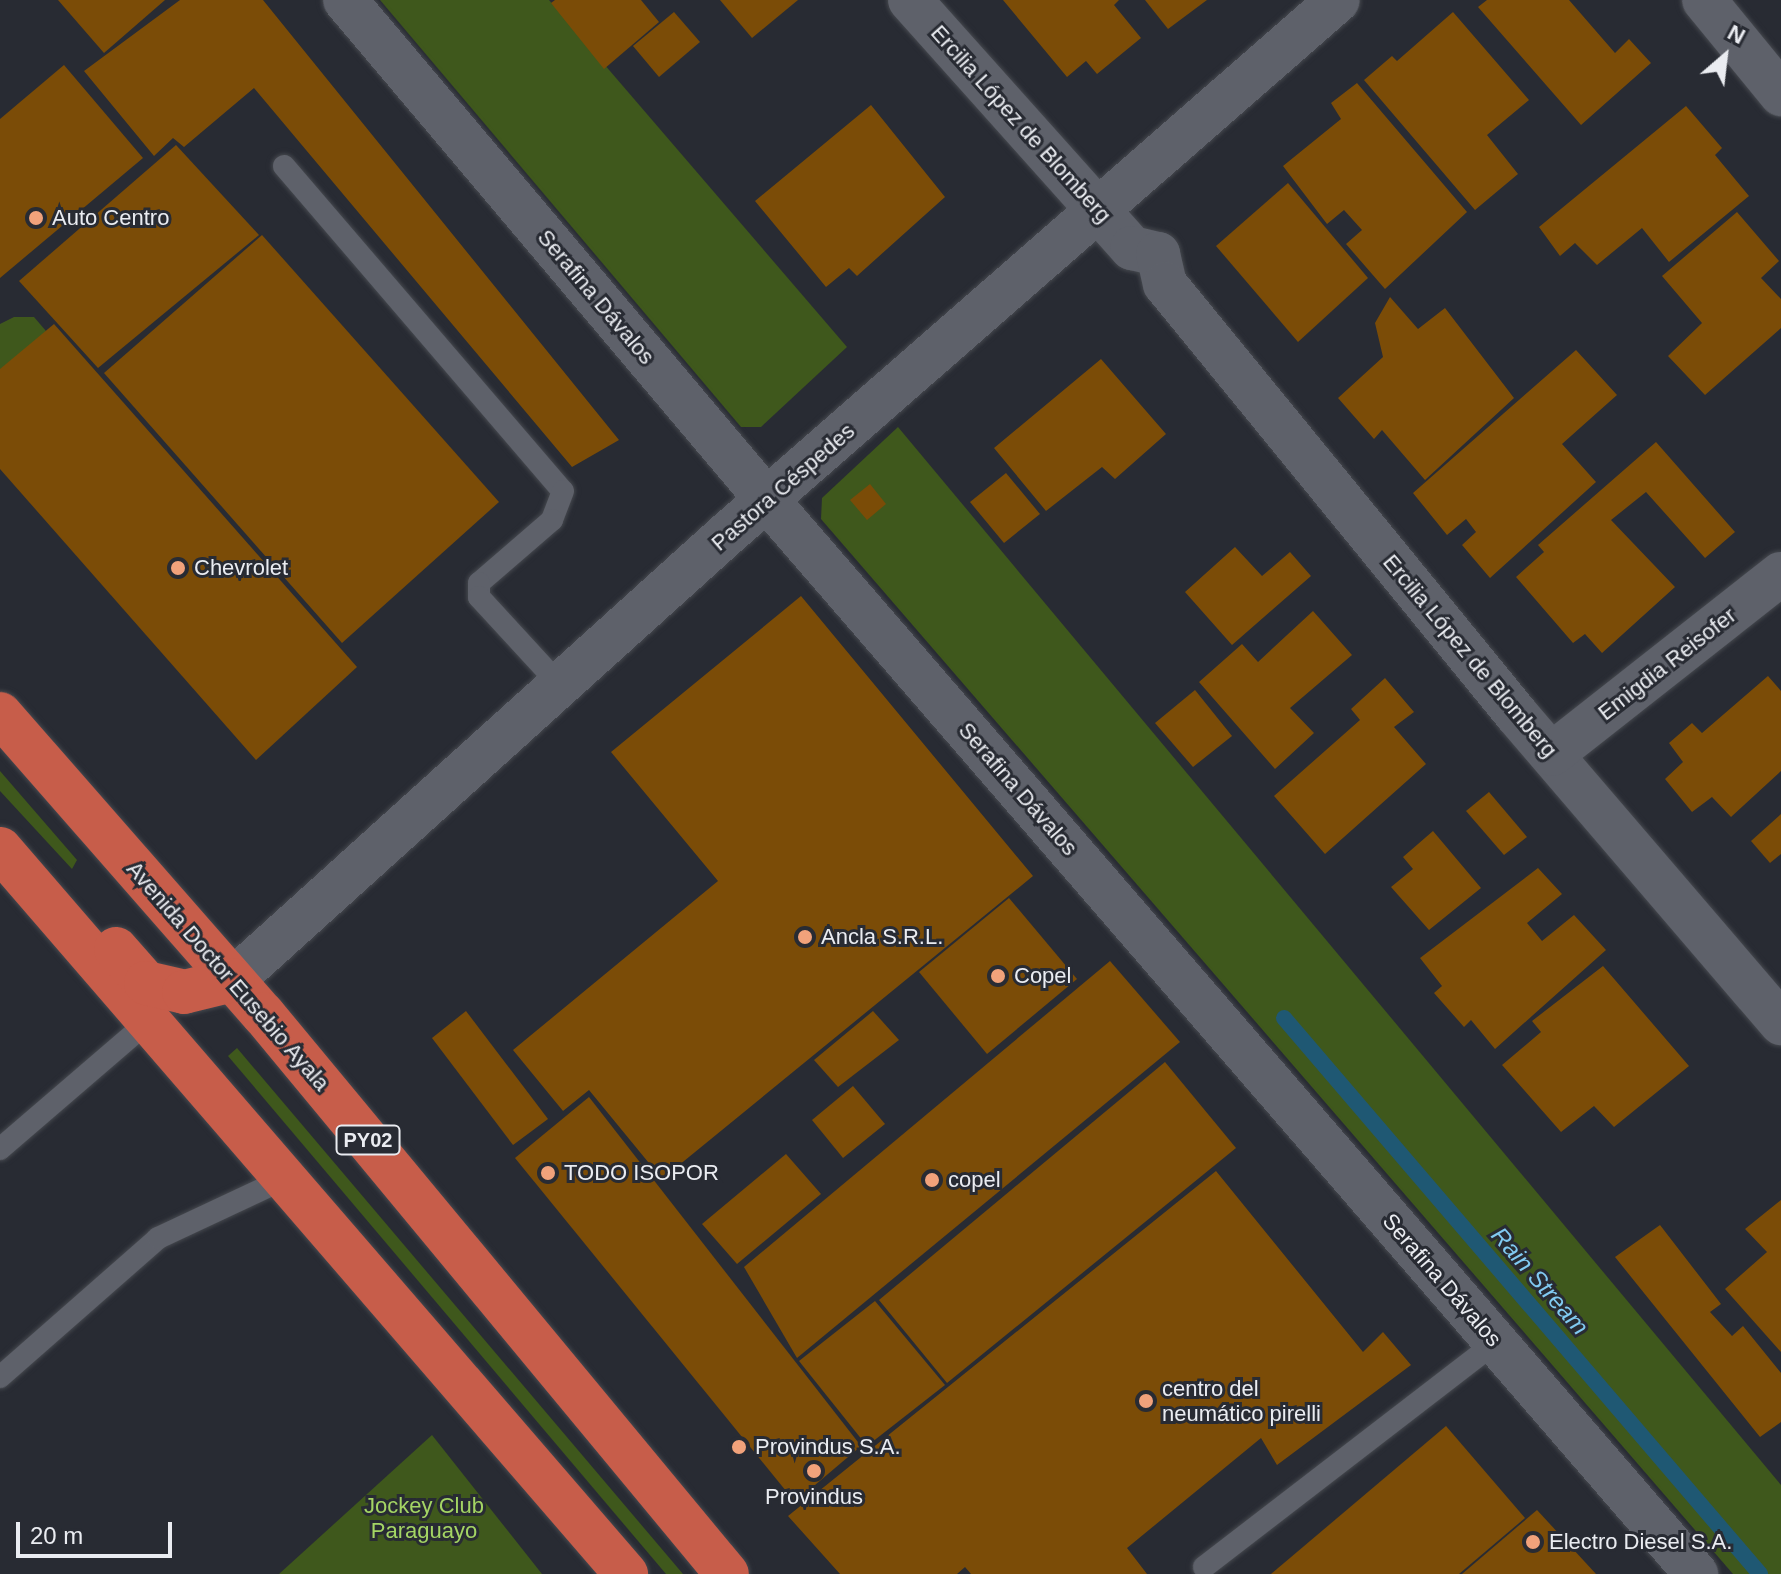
<!DOCTYPE html>
<html>
<head>
<meta charset="utf-8">
<style>
  body { margin:0 }
  #map { position:relative; width:1781px; height:1574px; overflow:hidden; background:#282b33; font-family:Arial,sans-serif }
  div>[style] { position:absolute }
  [style*='--x'] { left:calc(var(--x)*1px); top:calc(var(--y)*1px); width:calc(var(--w)*1px); rotate:calc(var(--a)*1deg) }
  .green>* { inset:0; background:#3f581c }
  .stream>* { height:16px; margin:-8px; padding:0 8px; transform-origin:8px; border-radius:8px; background:#1f5873 }
  .building>* { inset:0; background:#7b4c07 }
  .roads { filter:drop-shadow(0 0 2px #45484e) drop-shadow(0 0 2px #45484e) }
  .lane>* { height:22px; margin:-11px; padding:0 11px; transform-origin:11px; border-radius:11px; background:#5e616a }
  .street>* { height:44px; margin:-22px; padding:0 22px; transform-origin:22px; border-radius:22px; background:#5e616a }
  .highway>* { height:44px; margin:-22px; padding:0 22px; transform-origin:22px; border-radius:22px; background:#c75d4a }
  .dots>* { width:22px; height:22px; translate:-50% -50%; box-sizing:border-box; border:4px solid #282b33; border-radius:50% }
  span { translate:-50% -50%; white-space:nowrap; text-align:center; line-height:1.15; -webkit-text-stroke:6px #282b33; paint-order:stroke }
  .shield-label span { padding:2px 6px; background:#282b33; border:2px solid; border-radius:6px; -webkit-text-stroke-width:0 }
  .shield-label { font-size:20px; color:#eaecf1; font-weight:700 }
  .street-label { font-size:22px; color:#eaecf1 }
  .poi-label { font-size:22px; color:#eaecf1 }
  .left { translate:0 -50%; text-align:left }
  .park-label { font-size:22px; color:#a4d564 }
  .water-label { font-size:24px; color:#81caf1; font-style:italic }
  .north { position:absolute; left:1685px; top:16px; width:80px; height:80px; -webkit-text-stroke:6px #282b33; paint-order:stroke; rotate:28deg; font-size:22px; font-weight:700; line-height:32px; text-align:center; color:#eaecf1 }
  .north::after { content:''; display:block; margin:auto; width:28px; height:36px; background:#eaecf1; clip-path:polygon(50% 0,100% 100%,50% 72%,0 100%) }
  .scale { position:absolute; left:16px; top:1522px; width:156px; height:36px; box-sizing:border-box; border:4px solid #eaecf1; border-top:0; padding-left:10px; font-size:24px; line-height:28px; white-space:nowrap; color:#eaecf1; -webkit-text-stroke:6px #282b33; paint-order:stroke }
</style>
</head>
<body>
<div id="map">
  <div class="green">
    <i style="clip-path:polygon(380px 0,549px 0,847px 347px,761px 427px,741px 427px)"></i>
    <i style="clip-path:polygon(14px 317px,34px 317px,46px 331px,36px 352px,0 382px,0 324px)"></i>
    <i style="clip-path:polygon(898px 427px,1781px 1485px,1781px 1574px,1733px 1574px,821px 519px,822px 498px)"></i>
    <i style="clip-path:polygon(0 771px,77px 860px,72px 869px,0 791px)"></i>
    <i style="clip-path:polygon(237px 1048px,683px 1574px,666px 1574px,228px 1056px)"></i>
    <i style="clip-path:polygon(432px 1435px,542px 1574px,279px 1574px)"></i>
  </div>
  <div class="stream">
    <i style="--x:1284;--y:1018;--w:732;--a:49.43"></i>
  </div>
  <div class="building">
    <i style="clip-path:polygon(58px 0,165px 0,104px 53px)"></i>
    <i style="clip-path:polygon(180px 0,263px 0,619px 440px,572px 467px,254px 88px,184px 147px,173px 138px,154px 156px,84px 71px)"></i>
    <i style="clip-path:polygon(555px 0,641px 0,659px 22px,604px 69px,551px 3px)"></i>
    <i style="clip-path:polygon(720px 0,798px 0,752px 38px)"></i>
    <i style="clip-path:polygon(1003px 0,1119px 0,1114px 5px,1141px 38px,1097px 74px,1086px 61px,1067px 77px)"></i>
    <i style="clip-path:polygon(1145px 0,1207px 0,1168px 29px)"></i>
    <i style="clip-path:polygon(1487px 0,1569px 0,1615px 53px,1629px 39px,1651px 63px,1581px 125px,1478px 7px)"></i>
    <i style="clip-path:polygon(674px 12px,700px 42px,659px 77px,633px 46px)"></i>
    <i style="clip-path:polygon(1453px 12px,1529px 100px,1487px 135px,1518px 174px,1475px 210px,1364px 80px,1392px 56px,1397px 61px)"></i>
    <i style="clip-path:polygon(64px 65px,143px 158px,0 278px,0 119px)"></i>
    <i style="clip-path:polygon(1357px 83px,1467px 212px,1385px 289px,1346px 244px,1362px 230px,1344px 210px,1327px 224px,1283px 166px,1341px 119px,1331px 103px)"></i>
    <i style="clip-path:polygon(871px 105px,945px 197px,857px 276px,849px 268px,826px 287px,755px 201px)"></i>
    <i style="clip-path:polygon(1686px 106px,1722px 148px,1715px 155px,1749px 196px,1669px 262px,1642px 228px,1597px 265px,1575px 243px,1560px 256px,1539px 227px)"></i>
    <i style="clip-path:polygon(176px 145px,259px 235px,98px 368px,19px 281px)"></i>
    <i style="clip-path:polygon(1288px 183px,1368px 278px,1298px 342px,1216px 246px)"></i>
    <i style="clip-path:polygon(1737px 212px,1779px 261px,1761px 278px,1781px 299px,1781px 328px,1705px 395px,1668px 356px,1702px 323px,1662px 276px)"></i>
    <i style="clip-path:polygon(262px 235px,499px 502px,342px 643px,104px 373px)"></i>
    <i style="clip-path:polygon(1390px 297px,1418px 329px,1445px 308px,1514px 398px,1425px 480px,1382px 430px,1374px 439px,1338px 398px,1383px 357px,1375px 323px)"></i>
    <i style="clip-path:polygon(54px 324px,357px 667px,256px 760px,0 469px,0 369px)"></i>
    <i style="clip-path:polygon(1576px 350px,1617px 395px,1562px 444px,1596px 482px,1490px 578px,1462px 545px,1476px 532px,1466px 519px,1447px 535px,1413px 493px)"></i>
    <i style="clip-path:polygon(1101px 359px,1166px 434px,1115px 479px,1102px 467px,1046px 511px,994px 448px)"></i>
    <i style="clip-path:polygon(1656px 442px,1735px 532px,1705px 558px,1646px 492px,1611px 520px,1675px 587px,1602px 653px,1585px 634px,1573px 643px,1516px 577px,1544px 552px,1538px 545px)"></i>
    <i style="clip-path:polygon(1006px 473px,1040px 514px,1004px 543px,970px 502px)"></i>
    <i style="clip-path:polygon(870px 484px,886px 504px,867px 520px,850px 500px)"></i>
    <i style="clip-path:polygon(1235px 547px,1262px 576px,1290px 552px,1311px 576px,1232px 645px,1185px 592px)"></i>
    <i style="clip-path:polygon(801px 596px,1033px 876px,662px 1179px,589px 1090px,563px 1111px,513px 1050px,718px 881px,611px 752px)"></i>
    <i style="clip-path:polygon(1313px 611px,1352px 655px,1290px 708px,1314px 733px,1275px 769px,1199px 682px,1242px 644px,1258px 662px)"></i>
    <i style="clip-path:polygon(1768px 676px,1781px 691px,1781px 771px,1731px 817px,1712px 797px,1692px 812px,1665px 779px,1683px 762px,1669px 743px,1692px 723px,1702px 733px)"></i>
    <i style="clip-path:polygon(1385px 678px,1414px 712px,1394px 727px,1426px 764px,1325px 854px,1274px 796px,1360px 720px,1351px 709px)"></i>
    <i style="clip-path:polygon(1195px 690px,1232px 736px,1193px 767px,1155px 723px)"></i>
    <i style="clip-path:polygon(1489px 792px,1527px 837px,1504px 855px,1466px 811px)"></i>
    <i style="clip-path:polygon(1781px 814px,1781px 854px,1770px 863px,1751px 841px)"></i>
    <i style="clip-path:polygon(1433px 831px,1481px 888px,1429px 930px,1391px 887px,1413px 869px,1403px 857px)"></i>
    <i style="clip-path:polygon(1538px 868px,1562px 894px,1527px 923px,1542px 941px,1574px 915px,1606px 950px,1495px 1049px,1471px 1020px,1464px 1027px,1434px 993px,1442px 986px,1420px 958px)"></i>
    <i style="clip-path:polygon(1009px 898px,1077px 979px,987px 1054px,919px 972px)"></i>
    <i style="clip-path:polygon(1110px 961px,1180px 1042px,797px 1358px,744px 1267px)"></i>
    <i style="clip-path:polygon(1603px 966px,1689px 1066px,1614px 1127px,1594px 1106px,1561px 1132px,1502px 1065px,1541px 1032px,1532px 1021px)"></i>
    <i style="clip-path:polygon(466px 1011px,548px 1119px,513px 1145px,432px 1038px)"></i>
    <i style="clip-path:polygon(873px 1011px,899px 1040px,838px 1087px,814px 1060px)"></i>
    <i style="clip-path:polygon(1165px 1062px,1236px 1148px,947px 1383px,879px 1300px)"></i>
    <i style="clip-path:polygon(853px 1086px,885px 1124px,843px 1158px,812px 1120px)"></i>
    <i style="clip-path:polygon(589px 1097px,861px 1446px,795px 1502px,515px 1158px)"></i>
    <i style="clip-path:polygon(786px 1154px,821px 1194px,737px 1264px,702px 1224px)"></i>
    <i style="clip-path:polygon(1216px 1171px,1363px 1352px,1383px 1332px,1411px 1365px,1277px 1465px,1261px 1438px,1127px 1548px,1147px 1574px,971px 1574px,965px 1567px,957px 1574px,840px 1574px,788px 1516px)"></i>
    <i style="clip-path:polygon(1781px 1200px,1781px 1352px,1725px 1289px,1767px 1252px,1745px 1229px)"></i>
    <i style="clip-path:polygon(1660px 1225px,1721px 1304px,1710px 1312px,1732px 1336px,1743px 1326px,1781px 1373px,1781px 1422px,1760px 1437px,1615px 1257px)"></i>
    <i style="clip-path:polygon(875px 1301px,945px 1385px,867px 1446px,799px 1361px)"></i>
    <i style="clip-path:polygon(1446px 1426px,1525px 1518px,1459px 1574px,1271px 1574px)"></i>
    <i style="clip-path:polygon(1537px 1510px,1596px 1574px,1462px 1574px)"></i>
  </div>
  <div class="roads">
    <div class="lane">
      <i style="--x:284;--y:166;--w:428;--a:49.4"></i>
      <i style="--x:563;--y:491;--w:31;--a:111"></i>
      <i style="--x:552;--y:520;--w:96;--a:139.2"></i>
      <i style="--x:479;--y:583;--w:14;--a:90"></i>
      <i style="--x:479;--y:597;--w:120;--a:47.4"></i>
      <i style="--x:0;--y:1149;--w:196;--a:-40.7"></i>
      <i style="--x:0;--y:1377;--w:210;--a:-41.3"></i>
      <i style="--x:158;--y:1238;--w:144;--a:-25.1"></i>
      <i style="--x:1204;--y:1567;--w:369;--a:-37.6"></i>
    </div>
    <div class="street">
      <i style="--x:345;--y:0;--w:656;--a:49.83"></i>
      <i style="--x:768;--y:501;--w:1419;--a:49.14"></i>
      <i style="--x:910;--y:0;--w:333;--a:48.2"></i>
      <i style="--x:1132;--y:248;--w:27;--a:13"></i>
      <i style="--x:1158;--y:254;--w:31;--a:77"></i>
      <i style="--x:1165;--y:284;--w:556;--a:50.76"></i>
      <i style="--x:1517;--y:715;--w:406;--a:49.4"></i>
      <i style="--x:1704;--y:0;--w:122;--a:50.7"></i>
      <i style="--x:1552;--y:754;--w:291;--a:-38.2"></i>
      <i style="--x:233;--y:980;--w:666;--a:-42.08"></i>
      <i style="--x:727;--y:534;--w:811;--a:-41.15"></i>
    </div>
    <div class="highway">
      <i style="--x:0;--y:714;--w:399;--a:48.8"></i>
      <i style="--x:263;--y:1014;--w:727;--a:50.36"></i>
      <i style="--x:0;--y:849;--w:958;--a:49.19"></i>
      <i style="--x:116;--y:949;--w:45;--a:48.6"></i>
      <i style="--x:146;--y:983;--w:39;--a:13"></i>
      <i style="--x:184;--y:992;--w:50;--a:-13.8"></i>
    </div>
  </div>
  <div class="dots">
    <i style="left:36px;top:218px;background:#f1a27b"></i>
    <i style="left:178px;top:568px;background:#f1a27b"></i>
    <i style="left:805px;top:937px;background:#f1a27b"></i>
    <i style="left:998px;top:976px;background:#f1a27b"></i>
    <i style="left:548px;top:1173px;background:#f1a27b"></i>
    <i style="left:932px;top:1180px;background:#f1a27b"></i>
    <i style="left:1146px;top:1401px;background:#f1a27b"></i>
    <i style="left:739px;top:1447px;background:#f1a27b"></i>
    <i style="left:814px;top:1471px;background:#f1a27b"></i>
    <i style="left:1533px;top:1542px;background:#f1a27b"></i>
  </div>
  <div class="shield-label">
    <span style="left:368px;top:1140px">PY02</span>
  </div>
  <div class="street-label">
    <span style="left:1021px;top:124px;rotate:48deg">Ercilia López de Blomberg</span>
    <span style="left:596px;top:297px;rotate:50deg">Serafina Dávalos</span>
    <span style="left:783px;top:487px;rotate:-41deg">Pastora Céspedes</span>
    <span style="left:1470px;top:656px;rotate:50deg">Ercilia López de Blomberg</span>
    <span style="left:1667px;top:664px;rotate:-38deg">Emigdia Reisofer</span>
    <span style="left:1018px;top:789px;rotate:49deg">Serafina Dávalos</span>
    <span style="left:228px;top:976px;rotate:49deg">Avenida Doctor Eusebio Ayala</span>
    <span style="left:1442px;top:1280px;rotate:49deg">Serafina Dávalos</span>
  </div>
  <div class="poi-label">
    <span class="left" style="left:52px;top:218px">Auto Centro</span>
    <span class="left" style="left:194px;top:568px">Chevrolet</span>
    <span class="left" style="left:821px;top:937px">Ancla S.R.L.</span>
    <span class="left" style="left:1014px;top:976px">Copel</span>
    <span class="left" style="left:564px;top:1173px">TODO ISOPOR</span>
    <span class="left" style="left:948px;top:1180px">copel</span>
    <span class="left" style="left:1162px;top:1401px">centro del<br>neumático pirelli</span>
    <span class="left" style="left:755px;top:1447px">Provindus S.A.</span>
    <span style="left:814px;top:1497px">Provindus</span>
    <span class="left" style="left:1549px;top:1542px">Electro Diesel S.A.</span>
  </div>
  <div class="park-label">
    <span style="left:424px;top:1518px">Jockey Club<br>Paraguayo</span>
  </div>
  <div class="water-label">
    <span style="left:1540px;top:1281px;rotate:49deg">Rain Stream</span>
  </div>
  <div class="north">N</div>
  <div class="scale">20 m</div>
</div>
</body>
</html>
